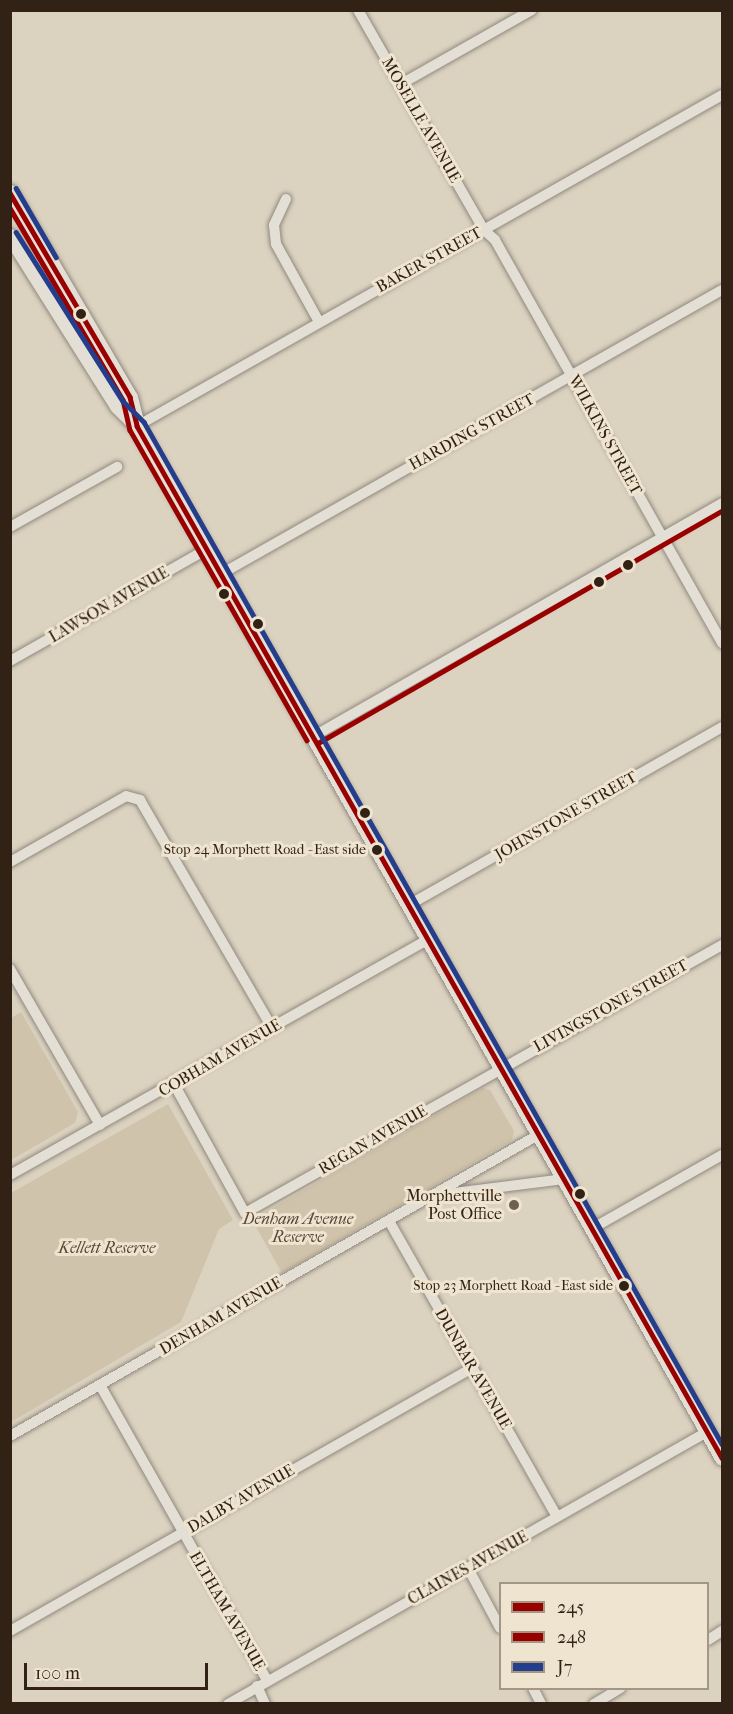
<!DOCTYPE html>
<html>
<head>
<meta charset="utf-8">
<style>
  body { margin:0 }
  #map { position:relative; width:733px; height:1714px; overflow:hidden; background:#dbd2c0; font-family:"IM FELL French Canon",serif }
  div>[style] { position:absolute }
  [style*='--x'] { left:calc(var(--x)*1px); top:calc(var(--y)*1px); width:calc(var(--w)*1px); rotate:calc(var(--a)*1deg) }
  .green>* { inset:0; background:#d0c3ab }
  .roads { filter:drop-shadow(0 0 2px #91897e) drop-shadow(0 0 2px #91897e) }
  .minor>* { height:10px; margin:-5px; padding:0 5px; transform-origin:5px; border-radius:5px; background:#e4dfd5 }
  .secondary>* { height:15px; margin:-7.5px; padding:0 7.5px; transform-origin:7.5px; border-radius:7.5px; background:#e4dfd5 }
  .bus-1>* { height:4.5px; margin:-2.25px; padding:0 2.25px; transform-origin:2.25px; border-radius:2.25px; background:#900 }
  .bus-2>* { height:4.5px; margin:-2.25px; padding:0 2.25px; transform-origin:2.25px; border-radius:2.25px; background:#900 }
  .bus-3>* { height:4.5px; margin:-2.25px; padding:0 2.25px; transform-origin:2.25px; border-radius:2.25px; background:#243e8c }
  .dots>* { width:16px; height:16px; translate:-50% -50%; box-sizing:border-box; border:3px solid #efe4cf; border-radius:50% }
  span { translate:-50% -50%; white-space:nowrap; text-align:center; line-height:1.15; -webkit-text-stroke:6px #efe4cf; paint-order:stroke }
  .bus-label { font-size:14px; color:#322215 }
  .right { translate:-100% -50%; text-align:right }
  .street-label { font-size:16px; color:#322215 }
  .poi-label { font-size:16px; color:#322215 }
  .park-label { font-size:16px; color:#574736; font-style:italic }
  .frame { position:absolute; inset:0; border:12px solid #322215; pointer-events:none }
  .legend { position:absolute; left:499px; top:1582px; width:210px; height:108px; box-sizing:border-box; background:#efe4cf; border:2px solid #a39685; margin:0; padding:8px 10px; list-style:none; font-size:18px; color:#322215 }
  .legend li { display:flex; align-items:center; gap:12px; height:30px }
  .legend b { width:30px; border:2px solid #a39685 }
  .scale { position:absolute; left:24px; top:1663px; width:184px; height:27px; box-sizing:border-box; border:3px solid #322215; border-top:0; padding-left:8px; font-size:18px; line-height:21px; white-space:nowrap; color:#322215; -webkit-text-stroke:4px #efe4cf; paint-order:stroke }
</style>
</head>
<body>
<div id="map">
  <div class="green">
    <i style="clip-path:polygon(21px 1012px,78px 1112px,75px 1123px,11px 1160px,11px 1018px)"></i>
    <i style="clip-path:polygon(483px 1088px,490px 1090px,514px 1131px,512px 1140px,282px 1273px,252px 1220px)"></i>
    <i style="clip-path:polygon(168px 1104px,233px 1220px,219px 1229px,181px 1322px,11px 1422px,11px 1193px)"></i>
  </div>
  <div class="roads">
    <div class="minor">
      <i style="--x:358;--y:10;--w:254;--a:60.2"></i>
      <i style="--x:484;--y:230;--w:15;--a:42"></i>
      <i style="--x:495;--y:240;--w:463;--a:60.6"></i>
      <i style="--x:401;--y:84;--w:150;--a:-29.5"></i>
      <i style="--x:286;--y:199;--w:29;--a:115"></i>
      <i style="--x:274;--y:225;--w:19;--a:84"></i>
      <i style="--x:276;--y:244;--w:89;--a:61.1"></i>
      <i style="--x:137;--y:426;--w:672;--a:-29.5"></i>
      <i style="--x:10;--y:527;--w:123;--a:-29.3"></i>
      <i style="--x:221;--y:574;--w:576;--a:-29.55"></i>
      <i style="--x:10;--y:661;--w:227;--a:-29.6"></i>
      <i style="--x:314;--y:736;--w:470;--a:-29.7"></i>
      <i style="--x:10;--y:862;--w:133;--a:-29.6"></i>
      <i style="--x:126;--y:796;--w:15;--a:16"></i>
      <i style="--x:140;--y:800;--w:263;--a:59.9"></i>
      <i style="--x:409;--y:905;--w:360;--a:-29.6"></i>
      <i style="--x:10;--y:969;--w:180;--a:60"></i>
      <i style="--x:174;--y:1084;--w:147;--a:61.2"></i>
      <i style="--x:245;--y:1213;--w:547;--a:-29.33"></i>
      <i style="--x:10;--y:1175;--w:481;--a:-29.4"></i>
      <i style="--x:438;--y:1195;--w:127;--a:-7.2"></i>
      <i style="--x:389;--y:1221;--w:340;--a:60.4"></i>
      <i style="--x:593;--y:1228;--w:148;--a:-29.5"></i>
      <i style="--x:100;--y:1385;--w:339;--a:60.5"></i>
      <i style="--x:10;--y:1436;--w:608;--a:-29.69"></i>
      <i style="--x:468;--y:1568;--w:68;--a:61.9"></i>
      <i style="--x:10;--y:1631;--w:532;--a:-29.65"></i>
      <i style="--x:708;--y:1640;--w:17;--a:-33"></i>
      <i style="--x:257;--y:1686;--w:20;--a:66"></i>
      <i style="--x:533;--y:1688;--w:18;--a:63"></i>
      <i style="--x:228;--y:1704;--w:551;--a:-29.59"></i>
      <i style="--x:594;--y:1704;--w:31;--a:-31"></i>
    </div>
    <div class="secondary">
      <i style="--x:10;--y:192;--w:238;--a:59.7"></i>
      <i style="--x:130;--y:397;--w:30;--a:76"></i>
      <i style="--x:10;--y:236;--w:201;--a:57.8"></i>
      <i style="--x:117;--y:406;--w:28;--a:45"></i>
      <i style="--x:137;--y:426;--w:1186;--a:60.45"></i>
    </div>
  </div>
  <div class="bus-1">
    <i style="--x:10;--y:193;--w:237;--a:59.5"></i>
    <i style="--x:130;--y:397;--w:30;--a:76"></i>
    <i style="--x:137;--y:426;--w:1186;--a:60.45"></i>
  </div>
  <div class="bus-2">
    <i style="--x:10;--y:208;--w:223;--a:59.5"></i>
    <i style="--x:123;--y:400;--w:31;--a:77"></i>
    <i style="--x:130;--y:430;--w:357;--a:60.3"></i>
    <i style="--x:318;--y:743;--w:466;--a:-29.9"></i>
  </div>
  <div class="bus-3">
    <i style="--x:16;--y:188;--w:80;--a:59.9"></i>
    <i style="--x:16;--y:232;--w:200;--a:57.7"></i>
    <i style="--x:123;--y:401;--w:30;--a:45"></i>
    <i style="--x:144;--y:422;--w:1174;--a:60.51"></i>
  </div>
  <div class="dots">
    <i style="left:81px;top:314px;background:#322215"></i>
    <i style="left:628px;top:565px;background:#322215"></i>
    <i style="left:599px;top:582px;background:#322215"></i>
    <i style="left:224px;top:594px;background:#322215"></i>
    <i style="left:258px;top:624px;background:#322215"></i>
    <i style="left:365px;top:813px;background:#322215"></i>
    <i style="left:377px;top:850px;background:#322215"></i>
    <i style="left:580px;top:1194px;background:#322215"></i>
    <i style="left:514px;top:1205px;background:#6d6051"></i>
    <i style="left:624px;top:1286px;background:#322215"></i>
  </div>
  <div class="bus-label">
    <span class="right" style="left:366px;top:850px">Stop 24 Morphett Road - East side</span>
    <span class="right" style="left:613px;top:1286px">Stop 23 Morphett Road - East side</span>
  </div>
  <div class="street-label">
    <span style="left:421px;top:120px;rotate:60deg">MOSELLE AVENUE</span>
    <span style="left:429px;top:260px;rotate:-29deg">BAKER STREET</span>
    <span style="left:472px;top:432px;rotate:-29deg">HARDING STREET</span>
    <span style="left:605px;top:435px;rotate:61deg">WILKINS STREET</span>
    <span style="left:109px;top:605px;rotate:-30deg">LAWSON AVENUE</span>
    <span style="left:566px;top:816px;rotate:-30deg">JOHNSTONE STREET</span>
    <span style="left:611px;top:1006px;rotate:-29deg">LIVINGSTONE STREET</span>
    <span style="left:220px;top:1058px;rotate:-30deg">COBHAM AVENUE</span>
    <span style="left:373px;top:1140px;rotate:-30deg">REGAN AVENUE</span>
    <span style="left:221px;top:1316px;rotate:-30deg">DENHAM AVENUE</span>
    <span style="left:473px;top:1369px;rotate:60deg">DUNBAR AVENUE</span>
    <span style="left:241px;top:1499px;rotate:-30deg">DALBY AVENUE</span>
    <span style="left:468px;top:1568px;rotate:-29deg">CLAINES AVENUE</span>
    <span style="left:227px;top:1611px;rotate:60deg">ELTHAM AVENUE</span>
  </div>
  <div class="poi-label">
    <span class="right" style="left:502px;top:1205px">Morphettville<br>Post Office</span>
  </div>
  <div class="park-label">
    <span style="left:298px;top:1228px">Denham Avenue<br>Reserve</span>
    <span style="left:107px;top:1248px">Kellett Reserve</span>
  </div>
  <div class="frame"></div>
  <ul class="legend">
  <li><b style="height:8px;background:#900"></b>245</li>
  <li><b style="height:8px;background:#900"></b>248</li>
  <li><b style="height:8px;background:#243e8c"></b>J7</li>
  </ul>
  <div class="scale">100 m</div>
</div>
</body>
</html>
